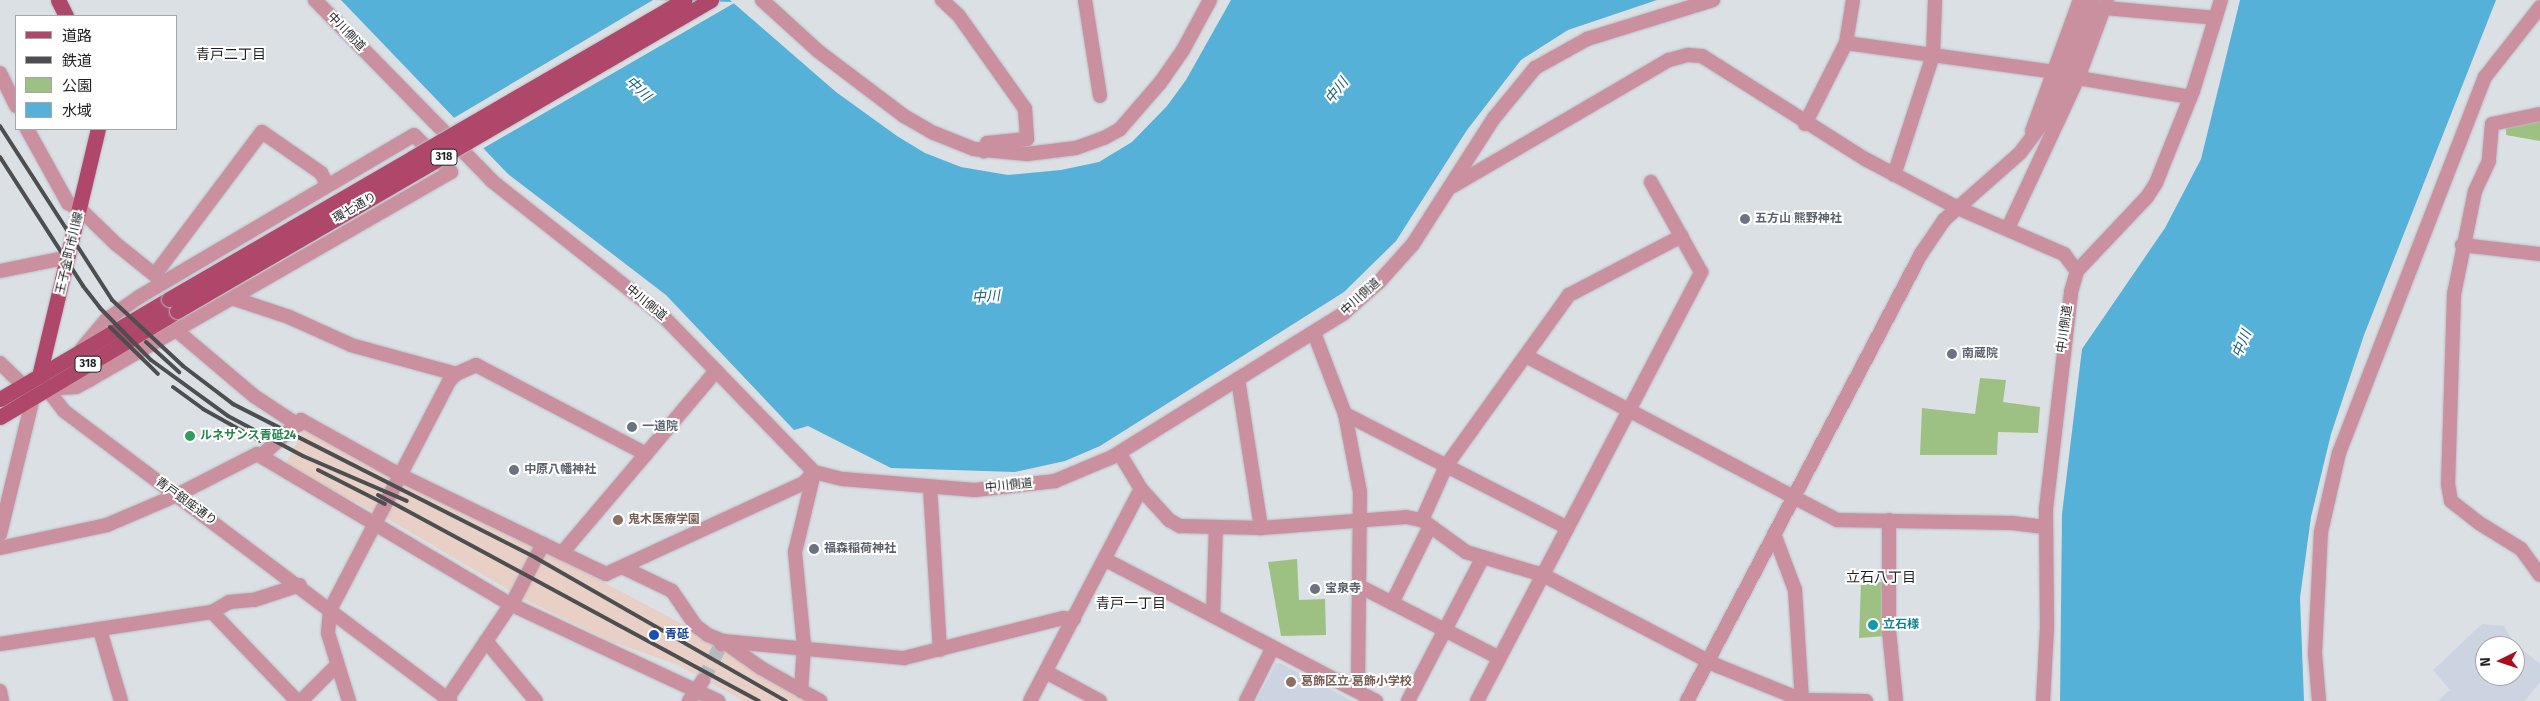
<!DOCTYPE html>
<html>
<head>
<meta charset="utf-8">
<style>
  body { margin:0 }
  #map { position:relative; width:2540px; height:701px; overflow:hidden; background:#dbe0e5; font-family:"Fira Sans","Noto Sans JP",sans-serif }
  div>[style] { position:absolute }
  [style*='--x'] { left:calc(var(--x)*1px); top:calc(var(--y)*1px); width:calc(var(--w)*1px); rotate:calc(var(--a)*1deg) }
  .commercial>* { inset:0; background:#e8d0c6 }
  .built>* { inset:0; background:#cbd4e0 }
  .green>* { inset:0; background:#9dc182 }
  .water>* { inset:0; background:#55b1d8 }
  .pier>* { inset:0; background:#dbe0e5 }
  .minor-tunnel>* { height:14px; margin-top:-7px; transform-origin:0; background:repeating-linear-gradient(90deg,#b5babe 0 14px,transparent 0 21px) }
  .roads { filter:drop-shadow(0 0 1px #b9bdc2) drop-shadow(0 0 1px #b9bdc2) }
  .minor>* { height:14px; margin:-7px; padding:0 7px; transform-origin:7px; border-radius:7px; background:#ca90a0 }
  .major>* { height:15px; margin:-7.5px; padding:0 7.5px; transform-origin:7.5px; border-radius:7.5px; background:#af476b }
  .rail>* { height:4px; margin:-2px; padding:0 2px; transform-origin:2px; border-radius:2px; background:#4c4e50 }
  .bridges { filter:drop-shadow(0 0 1px #b9bdc2) drop-shadow(0 0 1px #b9bdc2) }
  .major-bridge>* { height:15px; margin:-7.5px; padding:0 7.5px; transform-origin:7.5px; border-radius:7.5px; background:#af476b }
  .dots>* { width:14px; height:14px; translate:-50% -50%; box-sizing:border-box; border:2px solid #fff; border-radius:50% }
  span { translate:-50% -50%; white-space:nowrap; text-align:center; line-height:1.15; -webkit-text-stroke:4px #fff; paint-order:stroke }
  .shield-label span { padding:1px 4px; background:#fff; border:1px solid; border-radius:4px; -webkit-text-stroke-width:0 }
  .shield-label { font-size:11px; color:#1f2022; font-weight:700 }
  .street-label { font-size:12px; color:#1f2022 }
  .worship-label { font-size:12px; color:#5b616d; font-weight:700 }
  .left { translate:0 -50%; text-align:left }
  .leisure-label { font-size:12px; color:#27864d; font-weight:700 }
  .education-label { font-size:12px; color:#785e54; font-weight:700 }
  .culture-label { font-size:12px; color:#0d838f; font-weight:700 }
  .transit-label { font-size:12px; color:#164399; font-weight:700 }
  .neighbourhood-label { font-size:14px; color:#1f2022 }
  .water-label { font-size:14px; color:#165f7a; font-style:italic }
  .legend { position:absolute; left:15px; top:15px; width:162px; height:115px; box-sizing:border-box; background:#fff; border:1px solid #a5a6a7; margin:0; padding:6px 9px; list-style:none; font-size:15px; color:#1f2022 }
  .legend li { display:flex; align-items:center; gap:10px; height:25px }
  .legend b { width:25px; border:1px solid #a5a6a7 }
  .north { position:absolute; left:2475px; top:636px; width:50px; height:50px; box-sizing:border-box; background:#fff; border:1px solid #a5a6a7; border-radius:50%; rotate:266deg; font-size:14px; font-weight:700; line-height:20px; text-align:center; color:#1f2022 }
  .north::after { content:''; display:block; margin:auto; width:18px; height:22px; background:#a7101c; clip-path:polygon(50% 0,100% 100%,50% 72%,0 100%) }
</style>
</head>
<body>
<div id="map">
  <div class="commercial">
    <i style="clip-path:polygon(303px 431px,311px 432px,401px 484px,533px 545px,688px 627px,805px 701px,744px 701px,678px 665px,610px 641px,522px 598px,388px 519px,285px 465px)"></i>
  </div>
  <div class="built">
    <i style="clip-path:polygon(evenodd,2482px 624px,2504px 626px,2513px 642px,2540px 664px,2540px 682px,2525px 701px,2437px 701px,2450px 690px,2433px 670px,2482px 624px,2485px 646px,2515px 646px,2515px 676px,2485px 676px,2485px 646px)"></i>
    <i style="clip-path:polygon(1280px 663px,1352px 701px,1256px 701px,1276px 664px)"></i>
  </div>
  <div class="green">
    <i style="clip-path:polygon(2540px 119px,2540px 141px,2506px 135px,2506px 126px)"></i>
    <i style="clip-path:polygon(1980px 378px,2006px 380px,2003px 402px,2040px 407px,2038px 433px,1998px 432px,1997px 455px,1920px 455px,1922px 408px,1975px 414px)"></i>
    <i style="clip-path:polygon(1297px 559px,1299px 600px,1325px 599px,1326px 635px,1281px 636px,1268px 562px)"></i>
    <i style="clip-path:polygon(1885px 582px,1886px 636px,1859px 638px,1861px 583px)"></i>
  </div>
  <div class="water">
    <i style="clip-path:polygon(341px 0,730px 0,836px 92px,897px 136px,925px 153px,961px 167px,1008px 175px,1061px 170px,1099px 162px,1132px 142px,1167px 106px,1186px 80px,1231px 0,1657px 0,1568px 30px,1521px 60px,1467px 130px,1396px 241px,1344px 292px,1100px 446px,1065px 461px,1015px 472px,891px 468px,808px 426px,794px 430px,666px 295px,508px 174px)"></i>
    <i style="clip-path:polygon(2240px 0,2496px 0,2364px 335px,2331px 434px,2311px 517px,2300px 598px,2304px 701px,2060px 701px,2062px 514px,2082px 349px,2165px 228px,2201px 159px)"></i>
  </div>
  <div class="pier">
    <i style="clip-path:polygon(653px 0,736px 2px,482px 149px,452px 119px)"></i>
  </div>
  <div class="minor-tunnel">
    <i style="--x:703;--y:680;--w:39;--a:-63"></i>
  </div>
  <div class="roads">
    <div class="minor">
      <i style="--x:315;--y:0;--w:253;--a:45.6"></i>
      <i style="--x:492;--y:181;--w:218;--a:38.3"></i>
      <i style="--x:663;--y:316;--w:217;--a:45.9"></i>
      <i style="--x:814;--y:472;--w:30;--a:14"></i>
      <i style="--x:843;--y:479;--w:132;--a:4.8"></i>
      <i style="--x:975;--y:490;--w:81;--a:-6.4"></i>
      <i style="--x:1055;--y:481;--w:62;--a:-22.8"></i>
      <i style="--x:1112;--y:457;--w:273;--a:-31.8"></i>
      <i style="--x:1344;--y:313;--w:47;--a:-41.5"></i>
      <i style="--x:1379;--y:282;--w:51;--a:-48.2"></i>
      <i style="--x:1413;--y:244;--w:150;--a:-57.3"></i>
      <i style="--x:1494;--y:118;--w:65;--a:-50.6"></i>
      <i style="--x:1535;--y:68;--w:60;--a:-29.1"></i>
      <i style="--x:1587;--y:39;--w:132;--a:-17.2"></i>
      <i style="--x:762;--y:0;--w:76;--a:42.3"></i>
      <i style="--x:818;--y:51;--w:108;--a:37.1"></i>
      <i style="--x:904;--y:116;--w:34;--a:30"></i>
      <i style="--x:934;--y:133;--w:43;--a:21.8"></i>
      <i style="--x:974;--y:149;--w:53;--a:5.4"></i>
      <i style="--x:1027;--y:154;--w:49;--a:-7"></i>
      <i style="--x:1076;--y:148;--w:30;--a:-20"></i>
      <i style="--x:1104;--y:138;--w:18;--a:-29"></i>
      <i style="--x:1120;--y:129;--w:61;--a:-49"></i>
      <i style="--x:1160;--y:83;--w:40;--a:-55.1"></i>
      <i style="--x:1183;--y:50;--w:57;--a:-61.6"></i>
      <i style="--x:942;--y:0;--w:23;--a:43"></i>
      <i style="--x:959;--y:16;--w:114;--a:54.6"></i>
      <i style="--x:1025;--y:109;--w:30;--a:86"></i>
      <i style="--x:1027;--y:139;--w:40;--a:174.3"></i>
      <i style="--x:987;--y:143;--w:9;--a:111"></i>
      <i style="--x:1085;--y:0;--w:97;--a:81.1"></i>
      <i style="--x:2105;--y:8;--w:111;--a:5.1"></i>
      <i style="--x:1846;--y:43;--w:210;--a:7.9"></i>
      <i style="--x:0;--y:73;--w:37;--a:64"></i>
      <i style="--x:2078;--y:78;--w:114;--a:9.6"></i>
      <i style="--x:2540;--y:114;--w:49;--a:168.2"></i>
      <i style="--x:2492;--y:124;--w:37;--a:95"></i>
      <i style="--x:2489;--y:161;--w:33;--a:115"></i>
      <i style="--x:2475;--y:191;--w:105;--a:101.5"></i>
      <i style="--x:2454;--y:294;--w:190;--a:91.8"></i>
      <i style="--x:2448;--y:484;--w:17;--a:80"></i>
      <i style="--x:2451;--y:501;--w:36;--a:38"></i>
      <i style="--x:2479;--y:523;--w:49;--a:31.8"></i>
      <i style="--x:2521;--y:549;--w:32;--a:54"></i>
      <i style="--x:1805;--y:124;--w:91;--a:-63.2"></i>
      <i style="--x:1846;--y:43;--w:44;--a:-80.8"></i>
      <i style="--x:27;--y:129;--w:85;--a:61"></i>
      <i style="--x:68;--y:203;--w:13;--a:27"></i>
      <i style="--x:80;--y:209;--w:50;--a:44.2"></i>
      <i style="--x:116;--y:244;--w:58;--a:38.7"></i>
      <i style="--x:2032;--y:131;--w:140;--a:-69.9"></i>
      <i style="--x:1894;--y:175;--w:126;--a:-72"></i>
      <i style="--x:1933;--y:55;--w:55;--a:-87.9"></i>
      <i style="--x:1453;--y:186;--w:250;--a:-30.3"></i>
      <i style="--x:1669;--y:60;--w:20;--a:-15"></i>
      <i style="--x:1688;--y:55;--w:14;--a:4"></i>
      <i style="--x:1702;--y:56;--w:193;--a:32.3"></i>
      <i style="--x:1865;--y:159;--w:105;--a:27.8"></i>
      <i style="--x:1958;--y:208;--w:116;--a:23.5"></i>
      <i style="--x:2064;--y:254;--w:21;--a:53"></i>
      <i style="--x:2008;--y:228;--w:166;--a:-65"></i>
      <i style="--x:2078;--y:78;--w:83;--a:-69.6"></i>
      <i style="--x:2462;--y:245;--w:79;--a:6.6"></i>
      <i style="--x:0;--y:271;--w:70;--a:-11.5"></i>
      <i style="--x:156;--y:273;--w:176;--a:-53.1"></i>
      <i style="--x:262;--y:132;--w:72;--a:34.8"></i>
      <i style="--x:321;--y:173;--w:13;--a:61"></i>
      <i style="--x:235;--y:299;--w:57;--a:18.4"></i>
      <i style="--x:289;--y:317;--w:68;--a:24.3"></i>
      <i style="--x:351;--y:345;--w:109;--a:15.4"></i>
      <i style="--x:176;--y:330;--w:102;--a:40.2"></i>
      <i style="--x:254;--y:396;--w:53;--a:33.4"></i>
      <i style="--x:1314;--y:333;--w:87;--a:69.1"></i>
      <i style="--x:1345;--y:414;--w:79;--a:79.1"></i>
      <i style="--x:1360;--y:492;--w:199;--a:90.6"></i>
      <i style="--x:1526;--y:356;--w:352;--a:27.8"></i>
      <i style="--x:1837;--y:520;--w:175;--a:1"></i>
      <i style="--x:2012;--y:523;--w:33;--a:7"></i>
      <i style="--x:0;--y:363;--w:42;--a:44"></i>
      <i style="--x:1238;--y:379;--w:151;--a:81.2"></i>
      <i style="--x:43;--y:384;--w:34;--a:52"></i>
      <i style="--x:64;--y:411;--w:483;--a:36.9"></i>
      <i style="--x:46;--y:389;--w:30;--a:-4"></i>
      <i style="--x:76;--y:387;--w:17;--a:-28"></i>
      <i style="--x:91;--y:379;--w:415;--a:-29.9"></i>
      <i style="--x:451;--y:172;--w:52;--a:-135"></i>
      <i style="--x:414;--y:135;--w:319;--a:149.5"></i>
      <i style="--x:139;--y:297;--w:40;--a:145.1"></i>
      <i style="--x:106;--y:320;--w:38;--a:130"></i>
      <i style="--x:1345;--y:414;--w:250;--a:27.1"></i>
      <i style="--x:261;--y:456;--w:54;--a:-42"></i>
      <i style="--x:301;--y:420;--w:115;--a:29"></i>
      <i style="--x:402;--y:476;--w:178;--a:25.7"></i>
      <i style="--x:562;--y:553;--w:130;--a:-49.7"></i>
      <i style="--x:930;--y:487;--w:163;--a:86.5"></i>
      <i style="--x:1141;--y:489;--w:42;--a:47.9"></i>
      <i style="--x:1169;--y:520;--w:13;--a:29"></i>
      <i style="--x:1180;--y:526;--w:81;--a:1.4"></i>
      <i style="--x:1261;--y:528;--w:145;--a:-4.3"></i>
      <i style="--x:1406;--y:517;--w:16;--a:11"></i>
      <i style="--x:1422;--y:520;--w:54;--a:36"></i>
      <i style="--x:1466;--y:552;--w:80;--a:16.6"></i>
      <i style="--x:1543;--y:575;--w:197;--a:27.5"></i>
      <i style="--x:1718;--y:666;--w:91;--a:22"></i>
      <i style="--x:1802;--y:700;--w:64;--a:0.9"></i>
      <i style="--x:1422;--y:520;--w:59;--a:-66"></i>
      <i style="--x:1446;--y:466;--w:211;--a:-54.3"></i>
      <i style="--x:1569;--y:295;--w:127;--a:-27.6"></i>
      <i style="--x:1889;--y:520;--w:111;--a:90"></i>
      <i style="--x:1889;--y:631;--w:70;--a:84.3"></i>
      <i style="--x:0;--y:534;--w:149;--a:-76.4"></i>
      <i style="--x:1774;--y:534;--w:60;--a:69.4"></i>
      <i style="--x:1795;--y:590;--w:111;--a:86.4"></i>
      <i style="--x:0;--y:548;--w:109;--a:-12.1"></i>
      <i style="--x:107;--y:525;--w:76;--a:-23.2"></i>
      <i style="--x:177;--y:495;--w:90;--a:-27.1"></i>
      <i style="--x:257;--y:454;--w:294;--a:30.7"></i>
      <i style="--x:510;--y:604;--w:230;--a:25"></i>
      <i style="--x:562;--y:553;--w:49;--a:25.5"></i>
      <i style="--x:606;--y:574;--w:218;--a:-24.7"></i>
      <i style="--x:804;--y:483;--w:15;--a:-48"></i>
      <i style="--x:1106;--y:560;--w:305;--a:27.6"></i>
      <i style="--x:622;--y:567;--w:55;--a:25.6"></i>
      <i style="--x:672;--y:591;--w:42;--a:55.6"></i>
      <i style="--x:696;--y:626;--w:15;--a:37"></i>
      <i style="--x:708;--y:635;--w:16;--a:22"></i>
      <i style="--x:723;--y:641;--w:4;--a:117"></i>
      <i style="--x:1361;--y:587;--w:155;--a:27.2"></i>
      <i style="--x:1392;--y:603;--w:86;--a:-63.7"></i>
      <i style="--x:212;--y:612;--w:123;--a:46.3"></i>
      <i style="--x:1213;--y:616;--w:89;--a:-88.1"></i>
      <i style="--x:100;--y:630;--w:74;--a:73.5"></i>
      <i style="--x:486;--y:641;--w:78;--a:50.2"></i>
      <i style="--x:723;--y:641;--w:182;--a:5.4"></i>
      <i style="--x:904;--y:658;--w:164;--a:-14.1"></i>
      <i style="--x:1063;--y:618;--w:11;--a:5"></i>
      <i style="--x:723;--y:641;--w:47;--a:35.4"></i>
      <i style="--x:761;--y:668;--w:68;--a:29.2"></i>
      <i style="--x:0;--y:644;--w:214;--a:-8.6"></i>
      <i style="--x:212;--y:612;--w:20;--a:-30"></i>
      <i style="--x:229;--y:602;--w:25;--a:-5"></i>
      <i style="--x:254;--y:600;--w:48;--a:-18.1"></i>
      <i style="--x:1046;--y:672;--w:61;--a:28.2"></i>
      <i style="--x:0;--y:691;--w:10;--a:79"></i>
      <i style="--x:801;--y:691;--w:45;--a:-86.2"></i>
      <i style="--x:804;--y:646;--w:94;--a:-95.5"></i>
      <i style="--x:795;--y:552;--w:81;--a:-76.5"></i>
      <i style="--x:447;--y:699;--w:122;--a:-56"></i>
      <i style="--x:515;--y:598;--w:61;--a:-62.6"></i>
      <i style="--x:301;--y:701;--w:49;--a:-45"></i>
      <i style="--x:349;--y:701;--w:71;--a:-107.2"></i>
      <i style="--x:328;--y:633;--w:23;--a:-85"></i>
      <i style="--x:330;--y:610;--w:258;--a:-62.5"></i>
      <i style="--x:449;--y:381;--w:10;--a:-45"></i>
      <i style="--x:456;--y:374;--w:22;--a:-24"></i>
      <i style="--x:476;--y:365;--w:192;--a:27.6"></i>
      <i style="--x:646;--y:454;--w:109;--a:-49.9"></i>
      <i style="--x:689;--y:701;--w:25;--a:-56"></i>
      <i style="--x:1030;--y:701;--w:239;--a:-62.4"></i>
      <i style="--x:1141;--y:489;--w:41;--a:-121"></i>
      <i style="--x:1246;--y:701;--w:60;--a:-63.4"></i>
      <i style="--x:1408;--y:701;--w:162;--a:-62.5"></i>
      <i style="--x:1477;--y:701;--w:484;--a:-62.4"></i>
      <i style="--x:1701;--y:272;--w:103;--a:-119.1"></i>
      <i style="--x:1687;--y:701;--w:505;--a:-62.37"></i>
      <i style="--x:1921;--y:254;--w:41;--a:-55.9"></i>
      <i style="--x:1944;--y:220;--w:101;--a:-41.4"></i>
      <i style="--x:2020;--y:153;--w:39;--a:-53"></i>
      <i style="--x:2043;--y:122;--w:95;--a:-65.9"></i>
      <i style="--x:2082;--y:35;--w:36;--a:-74"></i>
      <i style="--x:2043;--y:701;--w:73;--a:-86.9"></i>
      <i style="--x:2047;--y:628;--w:119;--a:-90.5"></i>
      <i style="--x:2046;--y:509;--w:218;--a:-83.4"></i>
      <i style="--x:2071;--y:292;--w:22;--a:-74"></i>
      <i style="--x:2077;--y:271;--w:102;--a:-46.6"></i>
      <i style="--x:2147;--y:197;--w:17;--a:-57"></i>
      <i style="--x:2156;--y:183;--w:99;--a:-68.1"></i>
      <i style="--x:2193;--y:91;--w:95;--a:-72.9"></i>
      <i style="--x:2319;--y:701;--w:48;--a:-94.8"></i>
      <i style="--x:2315;--y:653;--w:121;--a:-87.2"></i>
      <i style="--x:2321;--y:532;--w:81;--a:-77.2"></i>
      <i style="--x:2339;--y:453;--w:403;--a:-68.8"></i>
      <i style="--x:2485;--y:77;--w:89;--a:-51.8"></i>
    </div>
    <div class="major">
      <i style="--x:58;--y:0;--w:18;--a:63"></i>
      <i style="--x:39;--y:376;--w:254;--a:-76.6"></i>
      <i style="--x:0;--y:399;--w:196;--a:-30.6"></i>
      <i style="--x:0;--y:417;--w:206;--a:-30.9"></i>
    </div>
  </div>
  <div class="rail">
    <i style="--x:0;--y:126;--w:207;--a:57.2"></i>
    <i style="--x:112;--y:300;--w:97;--a:42.9"></i>
    <i style="--x:183;--y:366;--w:63;--a:37.2"></i>
    <i style="--x:233;--y:404;--w:340;--a:26.9"></i>
    <i style="--x:536;--y:558;--w:288;--a:29.8"></i>
    <i style="--x:0;--y:157;--w:153;--a:57.2"></i>
    <i style="--x:83;--y:286;--w:28;--a:52"></i>
    <i style="--x:100;--y:308;--w:73;--a:45.6"></i>
    <i style="--x:151;--y:360;--w:95;--a:36"></i>
    <i style="--x:228;--y:416;--w:85;--a:28.1"></i>
    <i style="--x:303;--y:456;--w:113;--a:23.4"></i>
    <i style="--x:110;--y:327;--w:67;--a:44.4"></i>
    <i style="--x:146;--y:342;--w:45;--a:42.3"></i>
    <i style="--x:173;--y:387;--w:37;--a:36"></i>
    <i style="--x:203;--y:409;--w:65;--a:29.3"></i>
    <i style="--x:318;--y:470;--w:75;--a:26.9"></i>
    <i style="--x:378;--y:495;--w:433;--a:28.4"></i>
  </div>
  <div class="bridges">
    <div class="major-bridge">
      <i style="--x:169;--y:299;--w:596;--a:-30.14"></i>
      <i style="--x:177;--y:311;--w:618;--a:-30.22"></i>
    </div>
  </div>
  <div class="dots">
    <i style="left:1745px;top:219px;background:#6b7280"></i>
    <i style="left:1952px;top:354px;background:#6b7280"></i>
    <i style="left:632px;top:427px;background:#6b7280"></i>
    <i style="left:190px;top:436px;background:#2e9e5b"></i>
    <i style="left:514px;top:470px;background:#6b7280"></i>
    <i style="left:618px;top:520px;background:#8d6e63"></i>
    <i style="left:814px;top:549px;background:#6b7280"></i>
    <i style="left:1315px;top:589px;background:#6b7280"></i>
    <i style="left:1873px;top:625px;background:#0f9aa8"></i>
    <i style="left:654px;top:635px;background:#1a4fb4"></i>
    <i style="left:1291px;top:682px;background:#8d6e63"></i>
  </div>
  <div class="shield-label">
    <span style="left:444px;top:157px">318</span>
    <span style="left:88px;top:364px">318</span>
  </div>
  <div class="street-label">
    <span style="left:346px;top:32px;rotate:46deg">中川側道</span>
    <span style="left:355px;top:208px;rotate:-30deg">環七通り</span>
    <span style="left:70px;top:253px;rotate:-77deg">王子金町市川線</span>
    <span style="left:1361px;top:297px;rotate:-42deg">中川側道</span>
    <span style="left:646px;top:303px;rotate:39deg">中川側道</span>
    <span style="left:2065px;top:329px;rotate:-82deg">中川側道</span>
    <span style="left:1009px;top:486px;rotate:-6deg">中川側道</span>
    <span style="left:186px;top:502px;rotate:36deg">青戸銀座通り</span>
  </div>
  <div class="worship-label">
    <span class="left" style="left:1755px;top:219px">五方山 熊野神社</span>
    <span class="left" style="left:1962px;top:354px">南蔵院</span>
    <span class="left" style="left:642px;top:427px">一道院</span>
    <span class="left" style="left:524px;top:470px">中原八幡神社</span>
    <span class="left" style="left:824px;top:549px">福森稲荷神社</span>
    <span class="left" style="left:1325px;top:589px">宝泉寺</span>
  </div>
  <div class="leisure-label">
    <span class="left" style="left:200px;top:436px">ルネサンス青砥24</span>
  </div>
  <div class="education-label">
    <span class="left" style="left:628px;top:520px">鬼木医療学園</span>
    <span class="left" style="left:1301px;top:682px">葛飾区立 葛飾小学校</span>
  </div>
  <div class="culture-label">
    <span class="left" style="left:1883px;top:625px">立石様</span>
  </div>
  <div class="transit-label">
    <span class="left" style="left:665px;top:635px">青砥</span>
  </div>
  <div class="neighbourhood-label">
    <span style="left:231px;top:55px">青戸二丁目</span>
    <span style="left:1881px;top:578px">立石八丁目</span>
    <span style="left:1131px;top:604px">青戸一丁目</span>
  </div>
  <div class="water-label">
    <span style="left:638px;top:89px;rotate:43deg">中川</span>
    <span style="left:1337px;top:91px;rotate:-52deg">中川</span>
    <span style="left:986px;top:297px;rotate:-4deg">中川</span>
    <span style="left:2242px;top:344px;rotate:-67deg">中川</span>
  </div>
  <ul class="legend">
  <li><b style="height:6px;background:#af476b"></b>道路</li>
  <li><b style="height:6px;background:#4c4e50"></b>鉄道</li>
  <li><b style="height:14px;background:#9dc182"></b>公園</li>
  <li><b style="height:14px;background:#55b1d8"></b>水域</li>
  </ul>
  <div class="north">N</div>
</div>
</body>
</html>
